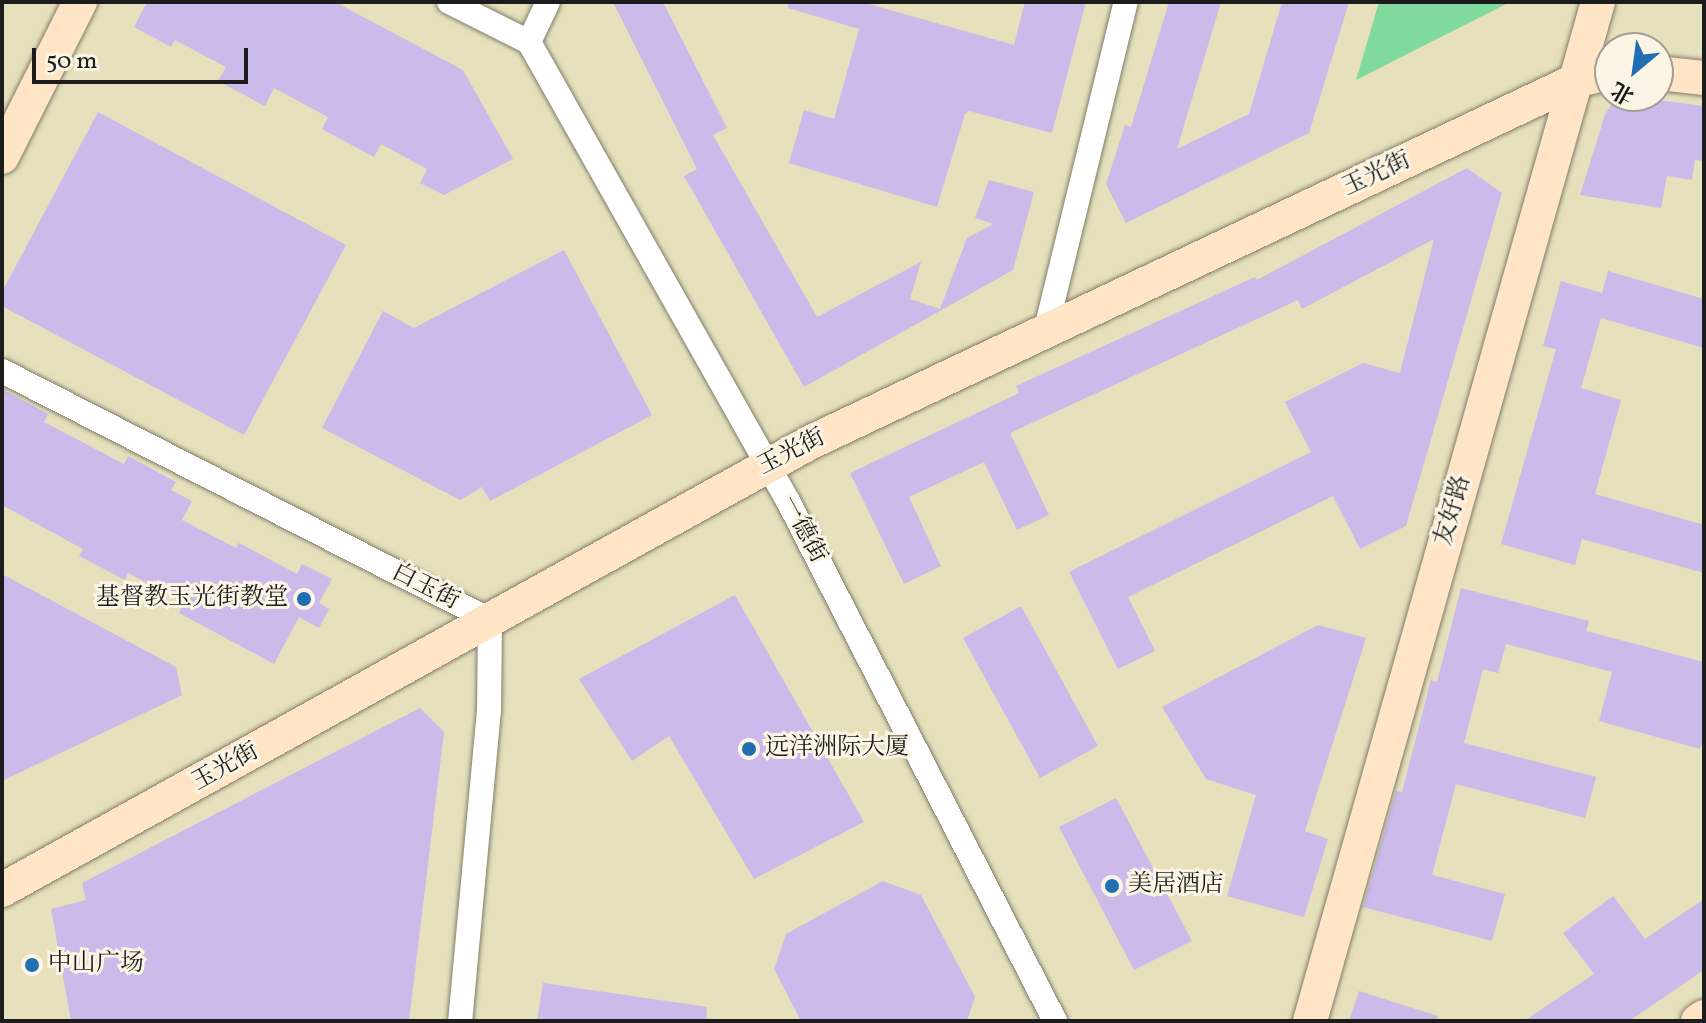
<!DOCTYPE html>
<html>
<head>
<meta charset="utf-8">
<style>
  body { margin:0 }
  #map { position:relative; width:1706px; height:1023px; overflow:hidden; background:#e6e0bc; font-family:Vollkorn,"Noto Serif SC",serif }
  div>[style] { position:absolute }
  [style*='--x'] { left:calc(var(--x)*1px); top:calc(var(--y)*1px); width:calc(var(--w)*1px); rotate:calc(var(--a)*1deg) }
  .green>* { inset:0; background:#80daa0 }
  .building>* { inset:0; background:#cbbaea }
  .roads { filter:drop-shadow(0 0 2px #817e6c) drop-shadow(0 0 2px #817e6c) }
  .street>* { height:24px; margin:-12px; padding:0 12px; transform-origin:12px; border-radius:12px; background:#fff }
  .secondary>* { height:34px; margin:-17px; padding:0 17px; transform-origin:17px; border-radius:17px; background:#ffe4c6 }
  .dots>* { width:22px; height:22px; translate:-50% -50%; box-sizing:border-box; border:4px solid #fcf5e5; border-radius:50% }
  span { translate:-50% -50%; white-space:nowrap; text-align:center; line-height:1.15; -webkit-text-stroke:6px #fcf5e5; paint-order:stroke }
  .street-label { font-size:24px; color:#1c1c1c }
  .poi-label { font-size:24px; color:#1c1c1c }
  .right { translate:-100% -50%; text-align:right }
  .left { translate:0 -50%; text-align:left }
  .frame { position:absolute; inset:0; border:4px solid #1c1c1c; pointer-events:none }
  .north { position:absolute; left:1594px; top:32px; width:80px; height:80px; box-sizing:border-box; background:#fcf5e5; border:2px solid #a29e95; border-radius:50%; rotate:209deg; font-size:22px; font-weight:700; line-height:32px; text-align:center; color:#1c1c1c }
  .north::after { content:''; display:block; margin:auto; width:28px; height:36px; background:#1f6fb2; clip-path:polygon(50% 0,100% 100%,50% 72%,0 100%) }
  .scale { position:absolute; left:32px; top:48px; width:216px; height:36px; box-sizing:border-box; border:4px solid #1c1c1c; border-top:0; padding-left:10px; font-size:24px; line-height:28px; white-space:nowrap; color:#1c1c1c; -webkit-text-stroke:6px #fcf5e5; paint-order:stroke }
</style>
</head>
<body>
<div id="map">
  <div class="green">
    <i style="clip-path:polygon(1379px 2px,1510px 2px,1356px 80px)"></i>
  </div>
  <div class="building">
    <i style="clip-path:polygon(147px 2px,335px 2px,463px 70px,513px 159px,444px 195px,420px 183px,427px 169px,381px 144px,374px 157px,322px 129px,328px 117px,274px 88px,265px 106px,218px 81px,226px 67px,175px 40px,171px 47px,134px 27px)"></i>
    <i style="clip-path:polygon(613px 2px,663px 2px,727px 128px,713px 135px,817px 317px,921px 262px,910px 299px,940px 309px,967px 238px,993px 224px,975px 218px,989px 180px,1034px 192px,1013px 270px,804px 387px,684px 176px,697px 169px)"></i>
    <i style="clip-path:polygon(788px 2px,862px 2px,1014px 45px,1025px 2px,1086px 2px,1052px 133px,969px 111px,965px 114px,937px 207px,789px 163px,804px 110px,834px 119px,859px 29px,788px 8px)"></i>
    <i style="clip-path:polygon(1169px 2px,1221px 2px,1177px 149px,1249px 114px,1282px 2px,1349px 2px,1309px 133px,1126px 223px,1106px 184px,1125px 125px,1131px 127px)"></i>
    <i style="clip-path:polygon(1627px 96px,1704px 106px,1704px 161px,1695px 160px,1692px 180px,1667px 176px,1661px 208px,1580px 195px,1605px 115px,1614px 100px)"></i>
    <i style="clip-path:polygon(98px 112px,346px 245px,244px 435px,2px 306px,2px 292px)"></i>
    <i style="clip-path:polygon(1467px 168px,1502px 193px,1406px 526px,1360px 549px,1333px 496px,1128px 597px,1155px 651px,1118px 669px,1069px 572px,1311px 452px,1285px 402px,1363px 363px,1400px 373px,1434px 239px,1302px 309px,1298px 300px,1010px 433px,1049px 515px,1017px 530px,984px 462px,909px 497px,941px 566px,904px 584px,850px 473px,1019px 393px,1016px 386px,1255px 277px,1257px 280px)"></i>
    <i style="clip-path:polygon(564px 250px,652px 415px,490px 501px,482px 487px,460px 500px,322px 428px,383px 311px,414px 328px)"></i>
    <i style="clip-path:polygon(1608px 271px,1704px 299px,1704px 348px,1601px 318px,1581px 388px,1621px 400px,1595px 494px,1704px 525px,1704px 573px,1582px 539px,1575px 565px,1501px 544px,1556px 349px,1543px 346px,1561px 281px,1602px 293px)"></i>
    <i style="clip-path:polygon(2px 389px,48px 414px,44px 422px,124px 464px,128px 456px,176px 482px,171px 490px,192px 501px,182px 520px,236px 548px,239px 543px,297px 574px,302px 564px,332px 579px,319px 603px,329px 609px,319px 628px,299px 617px,274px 664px,179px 613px,184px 603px,128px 573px,125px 580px,79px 556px,83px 549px,2px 505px)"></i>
    <i style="clip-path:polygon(2px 574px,176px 667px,182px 695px,2px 781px)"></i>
    <i style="clip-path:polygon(1461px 588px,1589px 621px,1586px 631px,1704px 662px,1704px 736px,1700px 749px,1599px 721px,1612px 672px,1506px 644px,1498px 673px,1483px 669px,1464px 743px,1596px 777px,1585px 818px,1456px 784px,1432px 875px,1505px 894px,1492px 941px,1363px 907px,1396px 791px,1402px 792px,1431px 680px,1437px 682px)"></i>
    <i style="clip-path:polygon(735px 595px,864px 822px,754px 879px,669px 736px,632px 761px,579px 679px)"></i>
    <i style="clip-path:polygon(1021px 606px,1098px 746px,1040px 778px,963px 638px)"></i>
    <i style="clip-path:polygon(1318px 625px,1366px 638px,1305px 831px,1328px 839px,1304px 917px,1227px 896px,1256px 795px,1206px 779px,1162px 707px)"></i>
    <i style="clip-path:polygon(420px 708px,444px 732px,409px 1021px,71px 1021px,51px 909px,86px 900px,82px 883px)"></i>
    <i style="clip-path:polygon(1116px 798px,1192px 941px,1134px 970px,1059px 827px)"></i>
    <i style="clip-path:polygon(883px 881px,921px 895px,975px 997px,967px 1021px,801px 1021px,774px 969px,786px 934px)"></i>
    <i style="clip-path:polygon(1613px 896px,1645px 939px,1704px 899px,1704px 970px,1629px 1021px,1524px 1021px,1594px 974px,1563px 933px)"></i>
    <i style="clip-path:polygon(543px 983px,707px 1007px,706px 1021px,537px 1021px)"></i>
    <i style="clip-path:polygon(1359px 991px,1438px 1016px,1437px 1021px,1349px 1021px)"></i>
  </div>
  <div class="roads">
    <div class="street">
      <i style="--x:449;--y:2;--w:89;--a:26.6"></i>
      <i style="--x:529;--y:42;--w:527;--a:60.57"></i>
      <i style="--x:788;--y:501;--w:585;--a:62.82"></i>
      <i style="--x:529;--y:42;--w:44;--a:-64.6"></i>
      <i style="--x:1046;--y:329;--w:337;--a:-76.3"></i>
      <i style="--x:2;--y:371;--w:548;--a:27.03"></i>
      <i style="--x:490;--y:620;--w:90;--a:90.6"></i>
      <i style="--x:489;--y:710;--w:312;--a:95.3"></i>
    </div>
    <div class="secondary">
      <i style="--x:1658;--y:73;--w:46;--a:6.2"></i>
      <i style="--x:2;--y:157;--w:174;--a:-63.3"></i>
      <i style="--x:2;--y:890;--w:923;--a:-28.98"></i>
      <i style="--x:809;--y:443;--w:849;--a:-25.3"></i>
      <i style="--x:1577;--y:80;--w:34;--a:-12"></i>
      <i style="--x:1310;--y:1021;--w:1059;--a:-74.22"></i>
      <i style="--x:1698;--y:1021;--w:7;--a:-34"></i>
    </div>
  </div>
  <div class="dots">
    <i style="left:304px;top:599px;background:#1f6fb2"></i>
    <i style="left:749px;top:749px;background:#1f6fb2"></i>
    <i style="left:1112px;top:886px;background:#1f6fb2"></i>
    <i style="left:32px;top:965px;background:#1f6fb2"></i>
  </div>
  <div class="street-label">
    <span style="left:1377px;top:175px;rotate:-25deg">玉光街</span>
    <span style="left:792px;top:453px;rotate:-27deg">玉光街</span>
    <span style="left:1454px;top:511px;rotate:-74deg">友好路</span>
    <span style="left:802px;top:530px;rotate:62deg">一德街</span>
    <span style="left:425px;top:588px;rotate:27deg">白玉街</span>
    <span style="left:226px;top:768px;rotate:-29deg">玉光街</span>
  </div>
  <div class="poi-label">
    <span class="right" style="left:288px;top:599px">基督教玉光街教堂</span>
    <span class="left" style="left:765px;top:749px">远洋洲际大厦</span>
    <span class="left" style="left:1128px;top:886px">美居酒店</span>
    <span class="left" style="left:48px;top:965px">中山广场</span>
  </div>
  <div class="frame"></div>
  <div class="north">北</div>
  <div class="scale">50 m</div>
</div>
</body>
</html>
